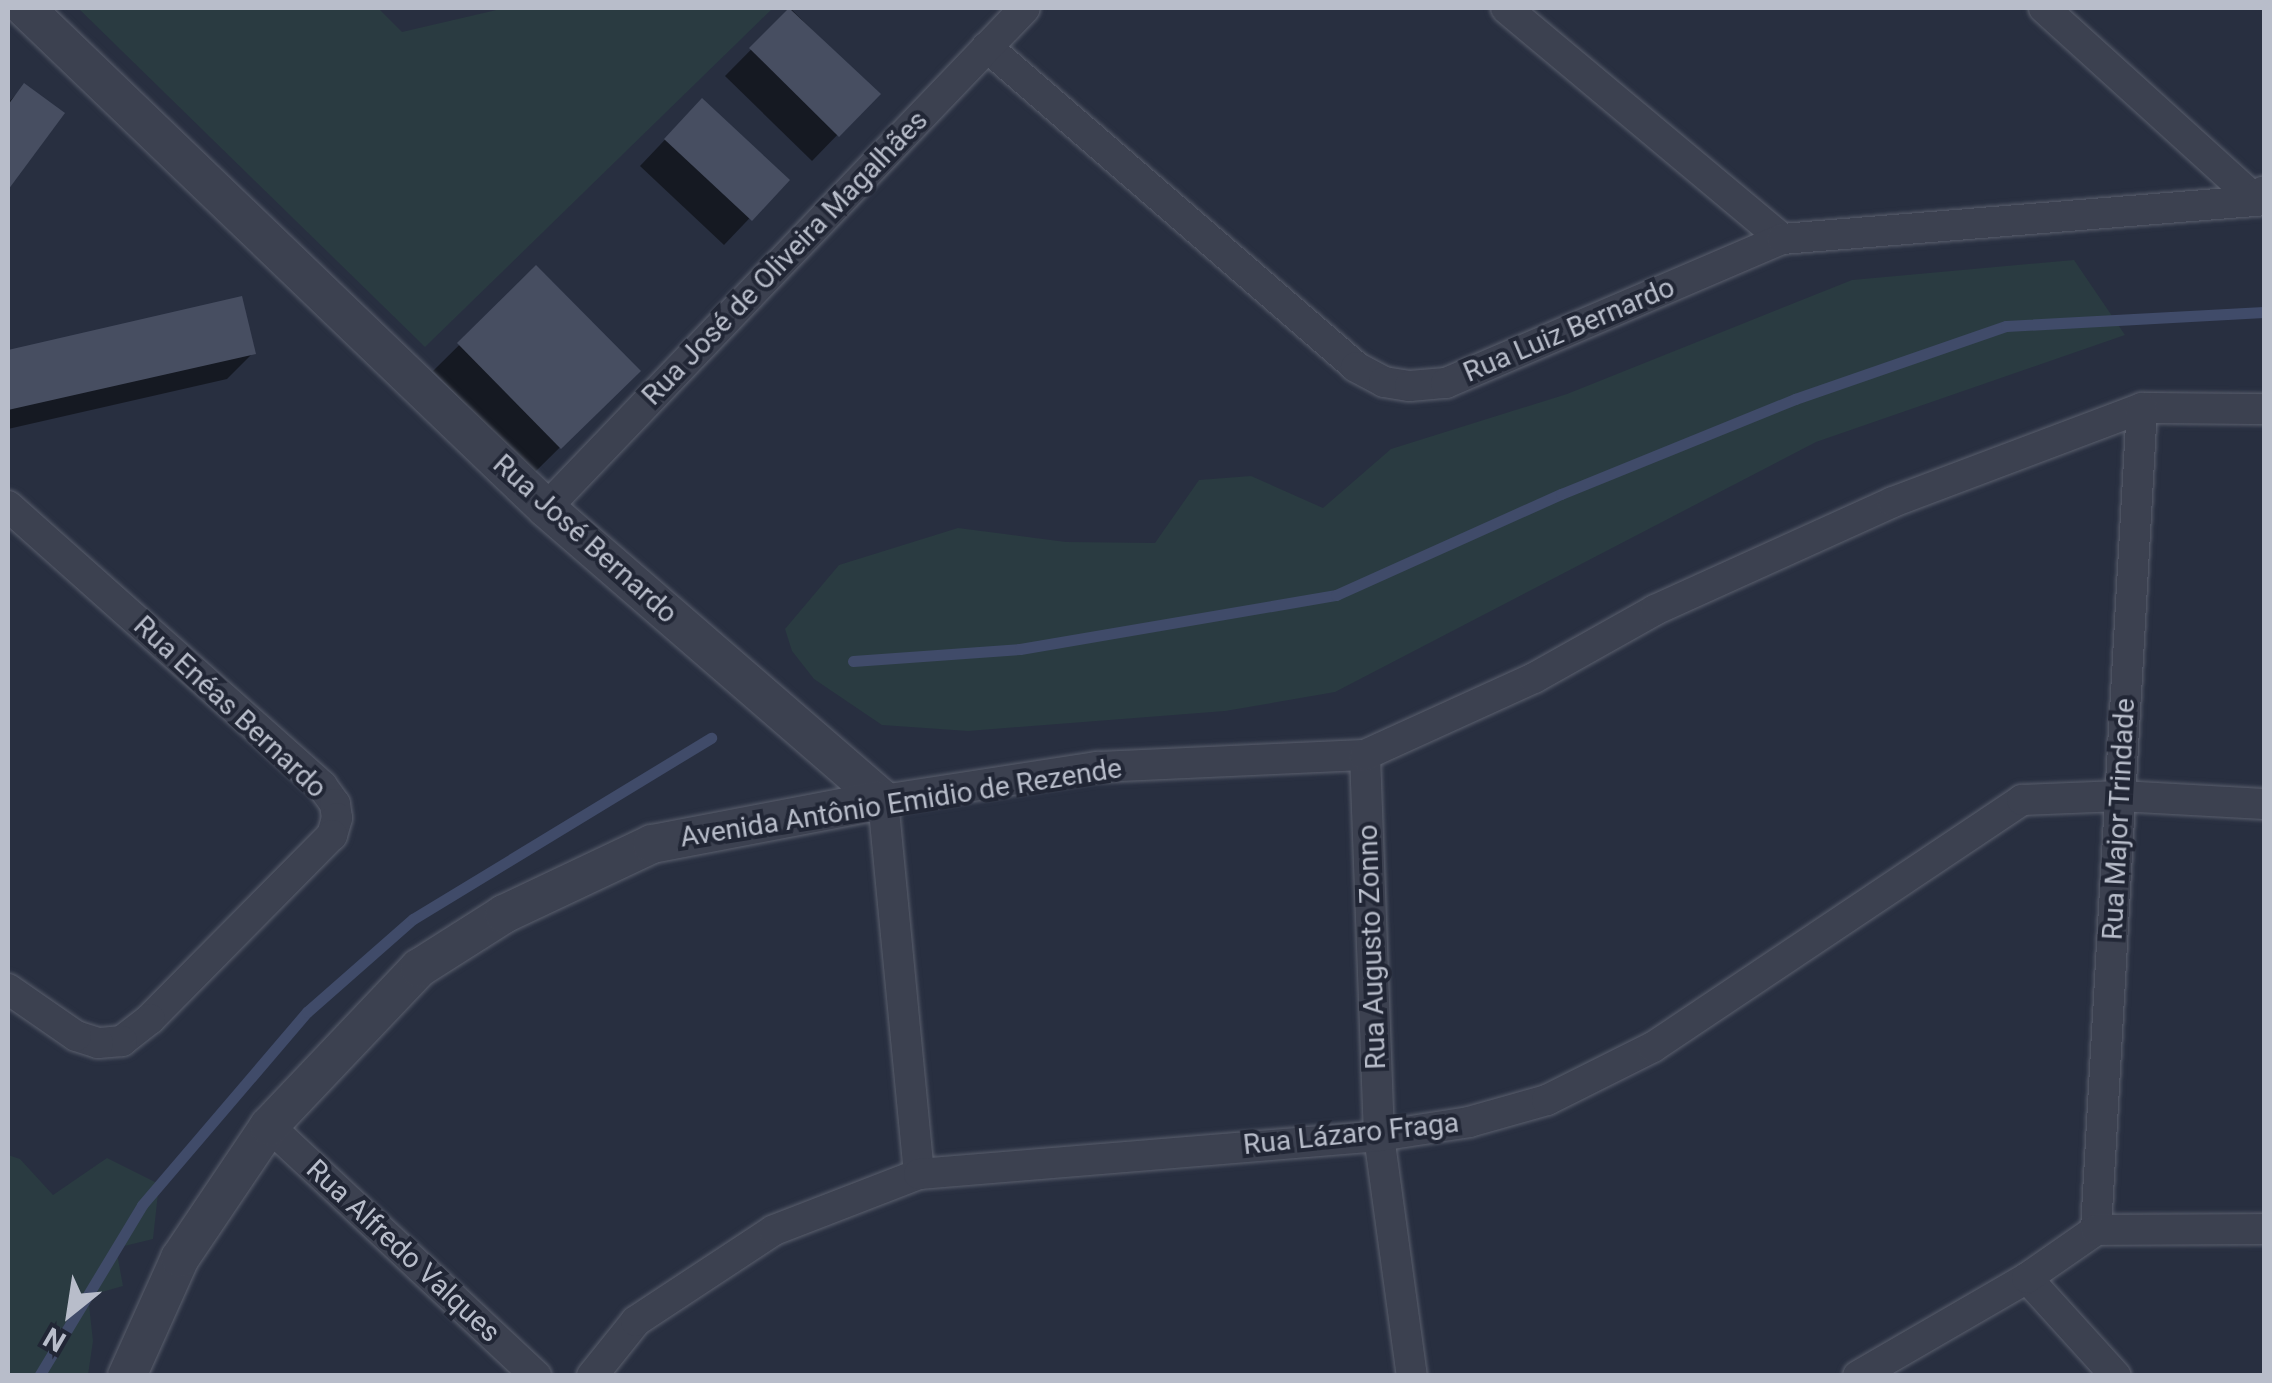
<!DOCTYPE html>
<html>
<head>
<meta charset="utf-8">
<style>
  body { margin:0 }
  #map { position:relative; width:2272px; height:1383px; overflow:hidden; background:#282f40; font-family:Roboto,sans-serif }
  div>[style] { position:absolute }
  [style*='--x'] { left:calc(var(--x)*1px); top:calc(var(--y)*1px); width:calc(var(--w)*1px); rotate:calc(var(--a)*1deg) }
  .green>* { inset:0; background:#2a3b41 }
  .shadow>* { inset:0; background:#0007 }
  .stream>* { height:11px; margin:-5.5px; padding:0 5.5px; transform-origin:5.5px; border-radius:5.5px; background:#404b69 }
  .building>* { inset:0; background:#474e61 }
  .roads { filter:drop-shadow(0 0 2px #5a5f6d) drop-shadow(0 0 2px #5a5f6d) }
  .minor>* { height:30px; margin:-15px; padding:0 15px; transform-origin:15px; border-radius:15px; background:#3c4150 }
  .tertiary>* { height:38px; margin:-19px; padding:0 19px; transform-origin:19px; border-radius:19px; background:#3c4150 }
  span { translate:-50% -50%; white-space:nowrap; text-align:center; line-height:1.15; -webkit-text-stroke:8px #212635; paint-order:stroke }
  .street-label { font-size:28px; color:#b8bdca }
  .frame { position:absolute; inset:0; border:10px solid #b8bdca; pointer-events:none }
  .north { position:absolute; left:20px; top:1263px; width:100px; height:100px; -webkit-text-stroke:8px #212635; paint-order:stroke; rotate:210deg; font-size:28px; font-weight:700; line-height:40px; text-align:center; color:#b8bdca }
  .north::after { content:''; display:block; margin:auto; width:35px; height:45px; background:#b8bdca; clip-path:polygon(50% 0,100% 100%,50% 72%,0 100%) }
</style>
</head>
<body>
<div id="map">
  <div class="green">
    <i style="clip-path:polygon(78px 8px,378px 8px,402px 32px,505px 8px,773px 8px,425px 347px)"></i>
    <i style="clip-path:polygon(2074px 260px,2125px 335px,1816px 442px,1335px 692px,1225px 711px,968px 731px,882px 725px,814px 679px,792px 651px,785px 629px,839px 565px,958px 528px,1066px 542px,1155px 543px,1199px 480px,1251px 476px,1323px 508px,1391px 449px,1567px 394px,1852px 280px)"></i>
    <i style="clip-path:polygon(8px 1155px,20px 1159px,53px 1195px,107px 1158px,159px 1184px,153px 1239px,116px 1248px,123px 1286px,88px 1296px,93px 1341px,88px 1375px,8px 1375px)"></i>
  </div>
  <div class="shadow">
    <i style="clip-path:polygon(791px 9px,877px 94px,812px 161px,725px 76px)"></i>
    <i style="clip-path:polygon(24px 86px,61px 114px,8px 186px,8px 103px)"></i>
    <i style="clip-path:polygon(677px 127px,786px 180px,724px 245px,640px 166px)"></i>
    <i style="clip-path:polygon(536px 269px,637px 371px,534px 473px,433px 371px)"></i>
    <i style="clip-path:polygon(240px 299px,253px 353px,227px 379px,8px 429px,8px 353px)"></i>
  </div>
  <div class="stream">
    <i style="--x:853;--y:661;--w:167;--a:-4.1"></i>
    <i style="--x:1020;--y:649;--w:321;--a:-9.7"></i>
    <i style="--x:1336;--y:595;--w:247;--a:-24.2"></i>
    <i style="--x:1561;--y:494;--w:253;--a:-22.1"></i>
    <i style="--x:1795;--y:399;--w:223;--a:-19.1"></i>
    <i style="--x:2006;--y:326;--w:258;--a:-3.1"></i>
    <i style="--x:39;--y:1376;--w:200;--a:-58.9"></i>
    <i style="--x:142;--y:1205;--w:254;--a:-49.5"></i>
    <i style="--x:307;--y:1012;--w:141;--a:-41.3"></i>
    <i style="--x:413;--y:919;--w:349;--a:-31.3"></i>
  </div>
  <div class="building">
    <i style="clip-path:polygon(789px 8px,881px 94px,839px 137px,749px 48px)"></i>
    <i style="clip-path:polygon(24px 83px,65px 113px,8px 190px,8px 105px)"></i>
    <i style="clip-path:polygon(702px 98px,790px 180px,752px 221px,664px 139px)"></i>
    <i style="clip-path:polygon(536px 265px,641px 371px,561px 449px,457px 343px)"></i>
    <i style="clip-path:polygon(242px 296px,256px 354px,8px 410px,8px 350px)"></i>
  </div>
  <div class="roads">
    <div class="minor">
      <i style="--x:1506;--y:8;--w:360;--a:39.9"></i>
      <i style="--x:2044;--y:8;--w:286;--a:42.2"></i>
      <i style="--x:2256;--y:200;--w:11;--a:-49"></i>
      <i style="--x:987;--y:47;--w:488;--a:40.9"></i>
      <i style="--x:1356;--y:367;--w:32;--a:28"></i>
      <i style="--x:1384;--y:382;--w:26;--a:9"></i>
      <i style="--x:1410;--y:386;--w:36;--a:-5"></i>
      <i style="--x:1446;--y:383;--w:366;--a:-23.2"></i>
      <i style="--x:1782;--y:239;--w:484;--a:-4.6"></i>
      <i style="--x:8;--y:506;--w:421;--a:41.7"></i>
      <i style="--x:322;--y:786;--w:22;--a:54"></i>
      <i style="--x:335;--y:804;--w:14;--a:82"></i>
      <i style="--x:337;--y:818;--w:18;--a:106"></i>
      <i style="--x:332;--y:835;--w:259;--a:134.7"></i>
      <i style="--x:150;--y:1019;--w:36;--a:142"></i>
      <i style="--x:122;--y:1041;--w:24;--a:175"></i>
      <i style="--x:98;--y:1043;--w:23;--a:-162"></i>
      <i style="--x:76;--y:1036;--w:83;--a:-145.3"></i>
      <i style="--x:546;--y:508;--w:692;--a:-46.23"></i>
      <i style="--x:1365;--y:755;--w:381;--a:87.9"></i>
      <i style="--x:1379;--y:1136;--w:242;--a:82.2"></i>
      <i style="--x:269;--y:1126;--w:366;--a:43.1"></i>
      <i style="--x:919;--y:1174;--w:376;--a:-95.5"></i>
      <i style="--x:883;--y:800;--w:217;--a:-8.8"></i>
      <i style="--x:1097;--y:767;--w:268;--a:-2.6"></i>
      <i style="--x:1365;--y:755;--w:186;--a:-24.5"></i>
      <i style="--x:1534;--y:678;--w:139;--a:-29.3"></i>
      <i style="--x:1655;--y:610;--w:261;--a:-24.4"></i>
      <i style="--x:1893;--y:502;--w:266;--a:-20.7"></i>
      <i style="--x:2142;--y:408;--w:122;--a:0.5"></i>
      <i style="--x:2096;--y:1230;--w:823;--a:-86.8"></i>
      <i style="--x:2027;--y:1278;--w:132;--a:47.8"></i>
      <i style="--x:592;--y:1376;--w:70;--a:-51.3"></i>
      <i style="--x:636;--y:1321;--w:165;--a:-33.4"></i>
      <i style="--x:774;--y:1230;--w:155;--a:-21.1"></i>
      <i style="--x:919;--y:1174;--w:462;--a:-4.7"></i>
      <i style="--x:1379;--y:1136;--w:91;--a:-8.8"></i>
      <i style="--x:1469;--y:1122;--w:81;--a:-15.8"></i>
      <i style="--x:1547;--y:1100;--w:119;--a:-26.6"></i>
      <i style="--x:1653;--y:1047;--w:444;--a:-33.8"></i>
      <i style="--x:2022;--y:800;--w:98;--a:-2.3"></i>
      <i style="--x:2120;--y:796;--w:144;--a:3.2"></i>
      <i style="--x:1858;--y:1376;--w:195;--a:-30.1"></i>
      <i style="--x:2027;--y:1278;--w:84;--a:-34.8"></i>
      <i style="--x:2096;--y:1230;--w:168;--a:-0.3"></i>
    </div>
    <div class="tertiary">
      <i style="--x:25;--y:8;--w:722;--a:43.82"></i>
      <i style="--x:546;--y:508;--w:446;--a:40.9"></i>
      <i style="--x:127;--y:1376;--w:129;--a:-65.8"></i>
      <i style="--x:180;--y:1258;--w:159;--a:-56"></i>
      <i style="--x:269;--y:1126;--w:218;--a:-46.5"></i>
      <i style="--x:419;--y:968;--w:101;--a:-32.4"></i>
      <i style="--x:504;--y:914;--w:164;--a:-25.3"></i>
      <i style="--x:652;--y:844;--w:235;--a:-10.8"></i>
    </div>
  </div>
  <div class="street-label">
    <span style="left:785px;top:258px;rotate:-46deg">Rua José de Oliveira Magalhães</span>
    <span style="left:1569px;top:330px;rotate:-23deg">Rua Luiz Bernardo</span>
    <span style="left:585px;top:539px;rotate:42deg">Rua José Bernardo</span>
    <span style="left:230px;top:707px;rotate:43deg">Rua Enéas Bernardo</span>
    <span style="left:901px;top:803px;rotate:-9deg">Avenida Antônio Emidio de Rezende</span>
    <span style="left:2119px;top:819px;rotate:-87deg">Rua Major Trindade</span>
    <span style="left:1372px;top:947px;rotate:-92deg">Rua Augusto Zonno</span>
    <span style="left:1351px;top:1134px;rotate:-6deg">Rua Lázaro Fraga</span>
    <span style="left:403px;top:1251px;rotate:43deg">Rua Alfredo Valques</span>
  </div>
  <div class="frame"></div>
  <div class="north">N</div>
</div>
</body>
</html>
